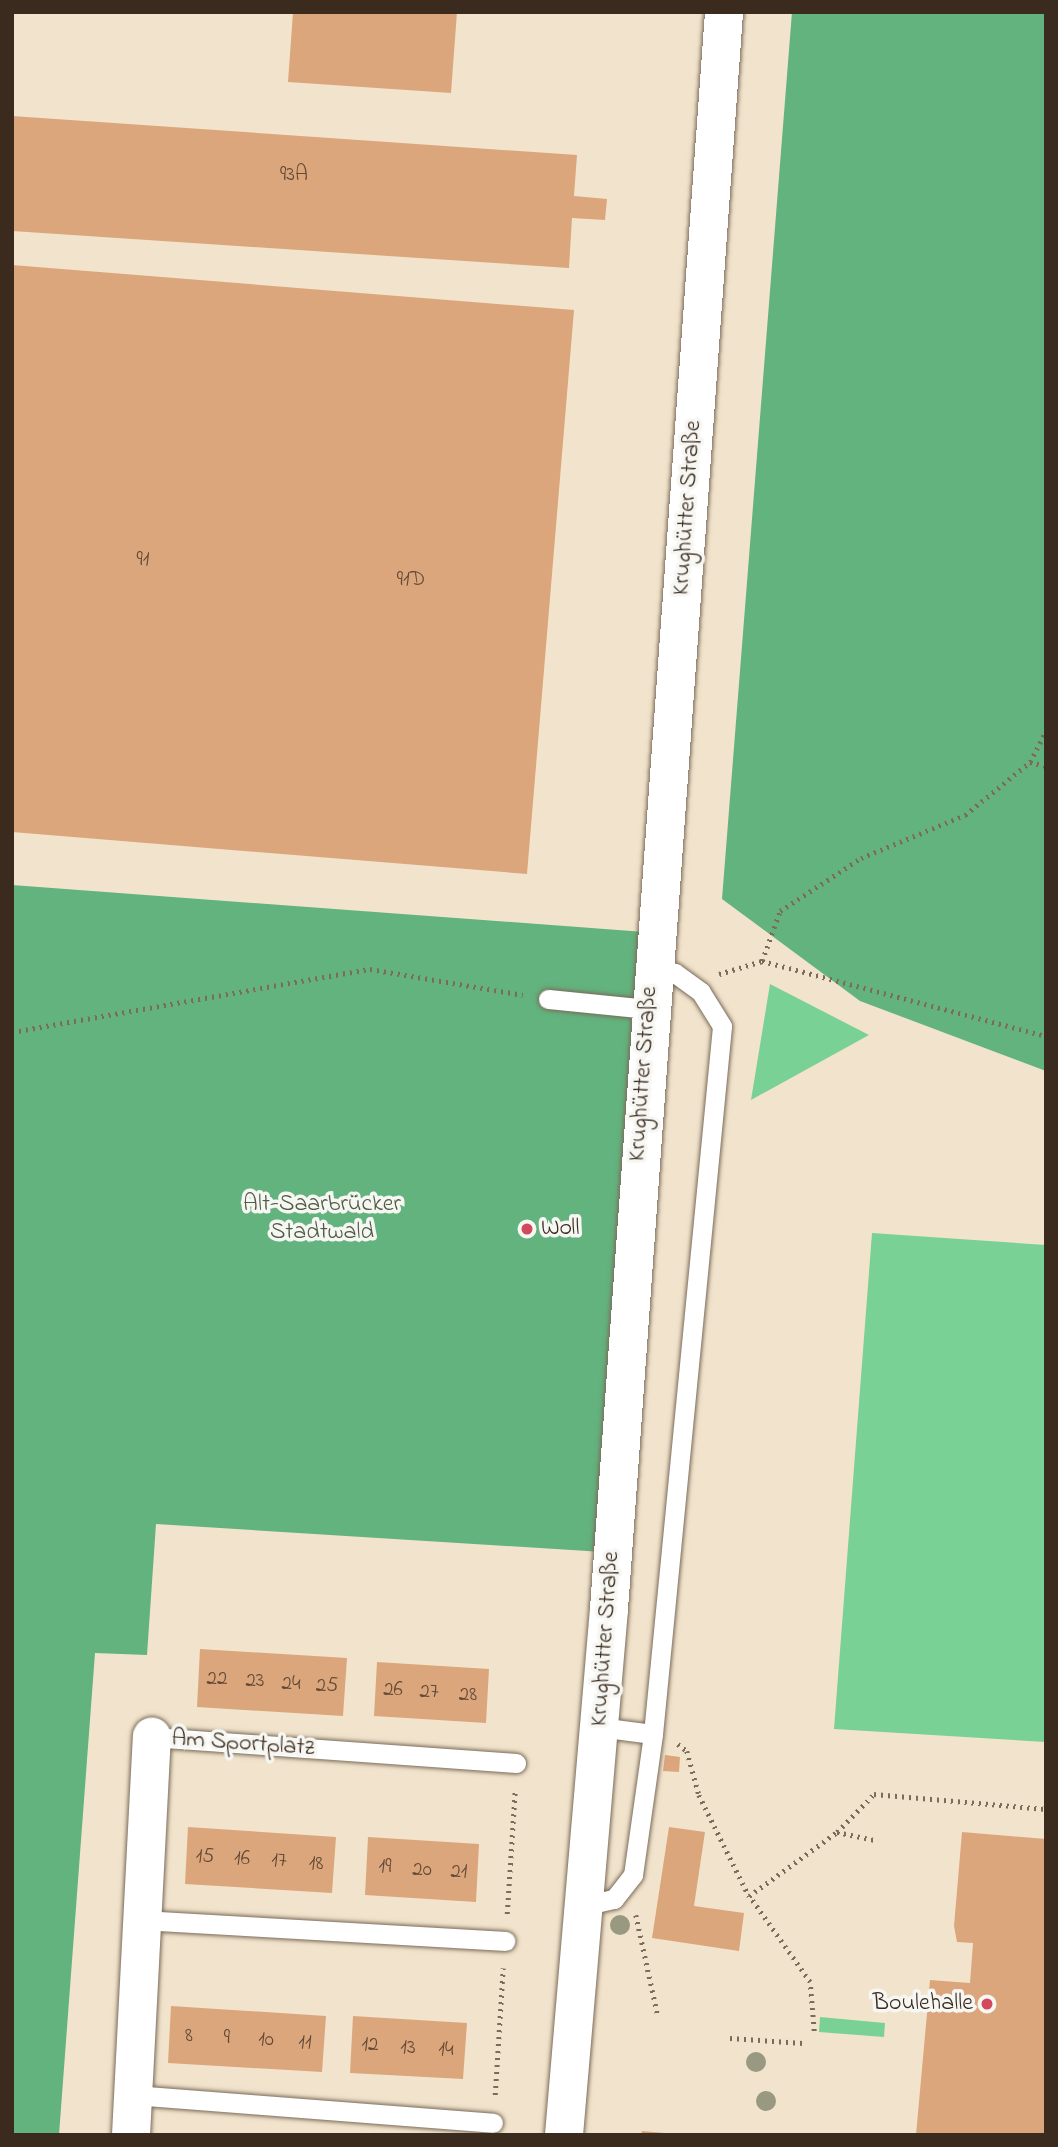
<!DOCTYPE html>
<html>
<head>
<meta charset="utf-8">
<style>
  body { margin:0 }
  #map { position:relative; width:1058px; height:2147px; overflow:hidden; background:#f2e4cc; font-family:"Indie Flower",sans-serif }
  div>[style] { position:absolute }
  [style*='--x'] { left:calc(var(--x)*1px); top:calc(var(--y)*1px); width:calc(var(--w)*1px); rotate:calc(var(--a)*1deg) }
  .green>* { inset:0; background:#7ad195 }
  .forest>* { inset:0; background:#63b37e }
  .building>* { inset:0; background:#dca67c }
  .path>* { height:4.5px; margin-top:-2.25px; transform-origin:0; background:repeating-linear-gradient(90deg,#7b6b5b 0 2px,transparent 0 7px) }
  .roads { filter:drop-shadow(0 0 2px #7b6b5b) drop-shadow(0 0 2px #7b6b5b) }
  .service>* { height:19px; margin:-9.5px; padding:0 9.5px; transform-origin:9.5px; border-radius:9.5px; background:#fff }
  .minor>* { height:38px; margin:-19px; padding:0 19px; transform-origin:19px; border-radius:19px; background:#fff }
  .trees>* { width:20px; height:20px; margin:-10px; border-radius:50%; background:#989980 }
  .dots>* { width:19px; height:19px; translate:-50% -50%; box-sizing:border-box; border:4px solid #f6f6f2; border-radius:50% }
  span { translate:-50% -50%; white-space:nowrap; text-align:center; line-height:1.15; -webkit-text-stroke:7px #f6f6f2; paint-order:stroke }
  .number-label { font-size:21px; color:#634936 }
  .number-label span { -webkit-text-stroke-width:0 }
  .street-label { font-size:24px; color:#3b2a1e }
  .park-label { font-size:24px; color:#4e5c42 }
  .poi-label { font-size:24px; color:#3b2a1e }
  .left { translate:0 -50%; text-align:left }
  .right { translate:-100% -50%; text-align:right }
  .frame { position:absolute; inset:0; border:14px solid #3b2a1e; pointer-events:none }
</style>
</head>
<body>
<div id="map">
  <div class="green">
    <i style="clip-path:polygon(770px 984px,869px 1035px,751px 1100px)"></i>
    <i style="clip-path:polygon(872px 1233px,1046px 1245px,1046px 1742px,834px 1729px)"></i>
    <i style="clip-path:polygon(820px 2017px,885px 2023px,884px 2037px,819px 2032px)"></i>
  </div>
  <div class="forest">
    <i style="clip-path:polygon(792px 12px,1046px 12px,1046px 1071px,860px 1001px,722px 899px)"></i>
    <i style="clip-path:polygon(12px 885px,658px 933px,603px 1552px,156px 1524px,147px 1655px,95px 1653px,59px 2135px,12px 2135px)"></i>
  </div>
  <div class="building">
    <i style="clip-path:polygon(293px 12px,457px 12px,451px 93px,288px 82px)"></i>
    <i style="clip-path:polygon(12px 116px,577px 155px,574px 196px,607px 199px,605px 220px,572px 218px,569px 268px,12px 231px)"></i>
    <i style="clip-path:polygon(12px 265px,574px 310px,527px 874px,12px 832px)"></i>
    <i style="clip-path:polygon(200px 1649px,347px 1658px,343px 1716px,197px 1707px)"></i>
    <i style="clip-path:polygon(377px 1662px,489px 1669px,486px 1723px,374px 1716px)"></i>
    <i style="clip-path:polygon(665px 1755px,680px 1757px,679px 1772px,663px 1771px)"></i>
    <i style="clip-path:polygon(188px 1827px,336px 1837px,332px 1893px,185px 1884px)"></i>
    <i style="clip-path:polygon(669px 1827px,705px 1832px,694px 1906px,744px 1913px,739px 1951px,652px 1938px)"></i>
    <i style="clip-path:polygon(962px 1832px,1046px 1839px,1046px 2135px,916px 2135px,930px 1980px,970px 1983px,973px 1943px,957px 1942px,954px 1926px)"></i>
    <i style="clip-path:polygon(368px 1837px,479px 1844px,476px 1902px,365px 1895px)"></i>
    <i style="clip-path:polygon(171px 2006px,326px 2016px,322px 2072px,168px 2063px)"></i>
    <i style="clip-path:polygon(353px 2016px,467px 2023px,463px 2079px,350px 2073px)"></i>
    <i style="clip-path:polygon(642px 2131px,665px 2133px,665px 2135px,641px 2135px)"></i>
  </div>
  <div class="path">
    <i style="--x:1030;--y:762;--w:16;--a:14"></i>
    <i style="--x:762;--y:961;--w:294;--a:14.8"></i>
    <i style="--x:719;--y:974;--w:45;--a:-16.8"></i>
    <i style="--x:762;--y:961;--w:53;--a:-70.2"></i>
    <i style="--x:780;--y:911;--w:97;--a:-33.2"></i>
    <i style="--x:861;--y:858;--w:113;--a:-22.5"></i>
    <i style="--x:965;--y:815;--w:84;--a:-39.2"></i>
    <i style="--x:1030;--y:762;--w:35;--a:-63"></i>
    <i style="--x:12;--y:1032;--w:364;--a:-10"></i>
    <i style="--x:370;--y:969;--w:155;--a:9.6"></i>
    <i style="--x:678;--y:1744;--w:11;--a:38"></i>
    <i style="--x:687;--y:1751;--w:46;--a:74.7"></i>
    <i style="--x:699;--y:1795;--w:113;--a:63.7"></i>
    <i style="--x:837;--y:1832;--w:53;--a:-45.8"></i>
    <i style="--x:874;--y:1794;--w:173;--a:5"></i>
    <i style="--x:507;--y:1914;--w:124;--a:-86.3"></i>
    <i style="--x:636;--y:1915;--w:103;--a:77.7"></i>
    <i style="--x:814;--y:2031;--w:49;--a:-94.7"></i>
    <i style="--x:810;--y:1982;--w:105;--a:-125.3"></i>
    <i style="--x:749;--y:1896;--w:109;--a:-36"></i>
    <i style="--x:837;--y:1832;--w:39;--a:12"></i>
    <i style="--x:730;--y:2038;--w:73;--a:3.9"></i>
    <i style="--x:495;--y:2095;--w:127;--a:-86.4"></i>
  </div>
  <div class="roads">
    <div class="service">
      <i style="--x:548;--y:999;--w:101;--a:5.7"></i>
      <i style="--x:599;--y:1727;--w:54;--a:7.4"></i>
      <i style="--x:653;--y:1734;--w:711;--a:-84.43"></i>
      <i style="--x:722;--y:1026;--w:40;--a:-122"></i>
      <i style="--x:701;--y:992;--w:32;--a:-144"></i>
      <i style="--x:675;--y:973;--w:24;--a:-171"></i>
      <i style="--x:152;--y:1737;--w:365;--a:4.1"></i>
      <i style="--x:587;--y:1905;--w:28;--a:-13"></i>
      <i style="--x:614;--y:1899;--w:31;--a:-52"></i>
      <i style="--x:633;--y:1875;--w:142;--a:-81.9"></i>
      <i style="--x:142;--y:1920;--w:364;--a:3.3"></i>
      <i style="--x:133;--y:2095;--w:361;--a:4.4"></i>
    </div>
    <div class="minor">
      <i style="--x:131;--y:2135;--w:399;--a:-87"></i>
      <i style="--x:564;--y:2135;--w:528;--a:-85.11"></i>
      <i style="--x:609;--y:1609;--w:1601;--a:-85.88"></i>
    </div>
  </div>
  <div class="trees">
    <i style="left:620px;top:1925px"></i>
    <i style="left:756px;top:2062px"></i>
    <i style="left:766px;top:2101px"></i>
  </div>
  <div class="dots">
    <i style="left:527px;top:1229px;background:#d1495b"></i>
    <i style="left:987px;top:2004px;background:#d1495b"></i>
  </div>
  <div class="number-label">
    <span style="left:294px;top:175px">93A</span>
    <span style="left:143px;top:560px">91</span>
    <span style="left:411px;top:580px">91D</span>
    <span style="left:217px;top:1679px">22</span>
    <span style="left:255px;top:1681px">23</span>
    <span style="left:291px;top:1684px">24</span>
    <span style="left:327px;top:1686px">25</span>
    <span style="left:393px;top:1690px">26</span>
    <span style="left:429px;top:1692px">27</span>
    <span style="left:468px;top:1695px">28</span>
    <span style="left:205px;top:1857px">15</span>
    <span style="left:242px;top:1859px">16</span>
    <span style="left:279px;top:1861px">17</span>
    <span style="left:316px;top:1864px">18</span>
    <span style="left:385px;top:1867px">19</span>
    <span style="left:422px;top:1870px">20</span>
    <span style="left:459px;top:1872px">21</span>
    <span style="left:189px;top:2036px">8</span>
    <span style="left:227px;top:2038px">9</span>
    <span style="left:266px;top:2040px">10</span>
    <span style="left:305px;top:2043px">11</span>
    <span style="left:370px;top:2045px">12</span>
    <span style="left:408px;top:2048px">13</span>
    <span style="left:446px;top:2050px">14</span>
  </div>
  <div class="street-label">
    <span style="left:688px;top:508px;rotate:-86deg">Krughütter Straße</span>
    <span style="left:644px;top:1074px;rotate:-86deg">Krughütter Straße</span>
    <span style="left:606px;top:1639px;rotate:-86deg">Krughütter Straße</span>
    <span style="left:243px;top:1744px;rotate:4deg">Am Sportplatz</span>
  </div>
  <div class="park-label">
    <span style="left:322px;top:1219px">Alt-Saarbrücker<br>Stadtwald</span>
  </div>
  <div class="poi-label">
    <span class="left" style="left:541px;top:1229px">Woll</span>
    <span class="right" style="left:973px;top:2004px">Boulehalle</span>
  </div>
  <div class="frame"></div>
</div>
</body>
</html>
